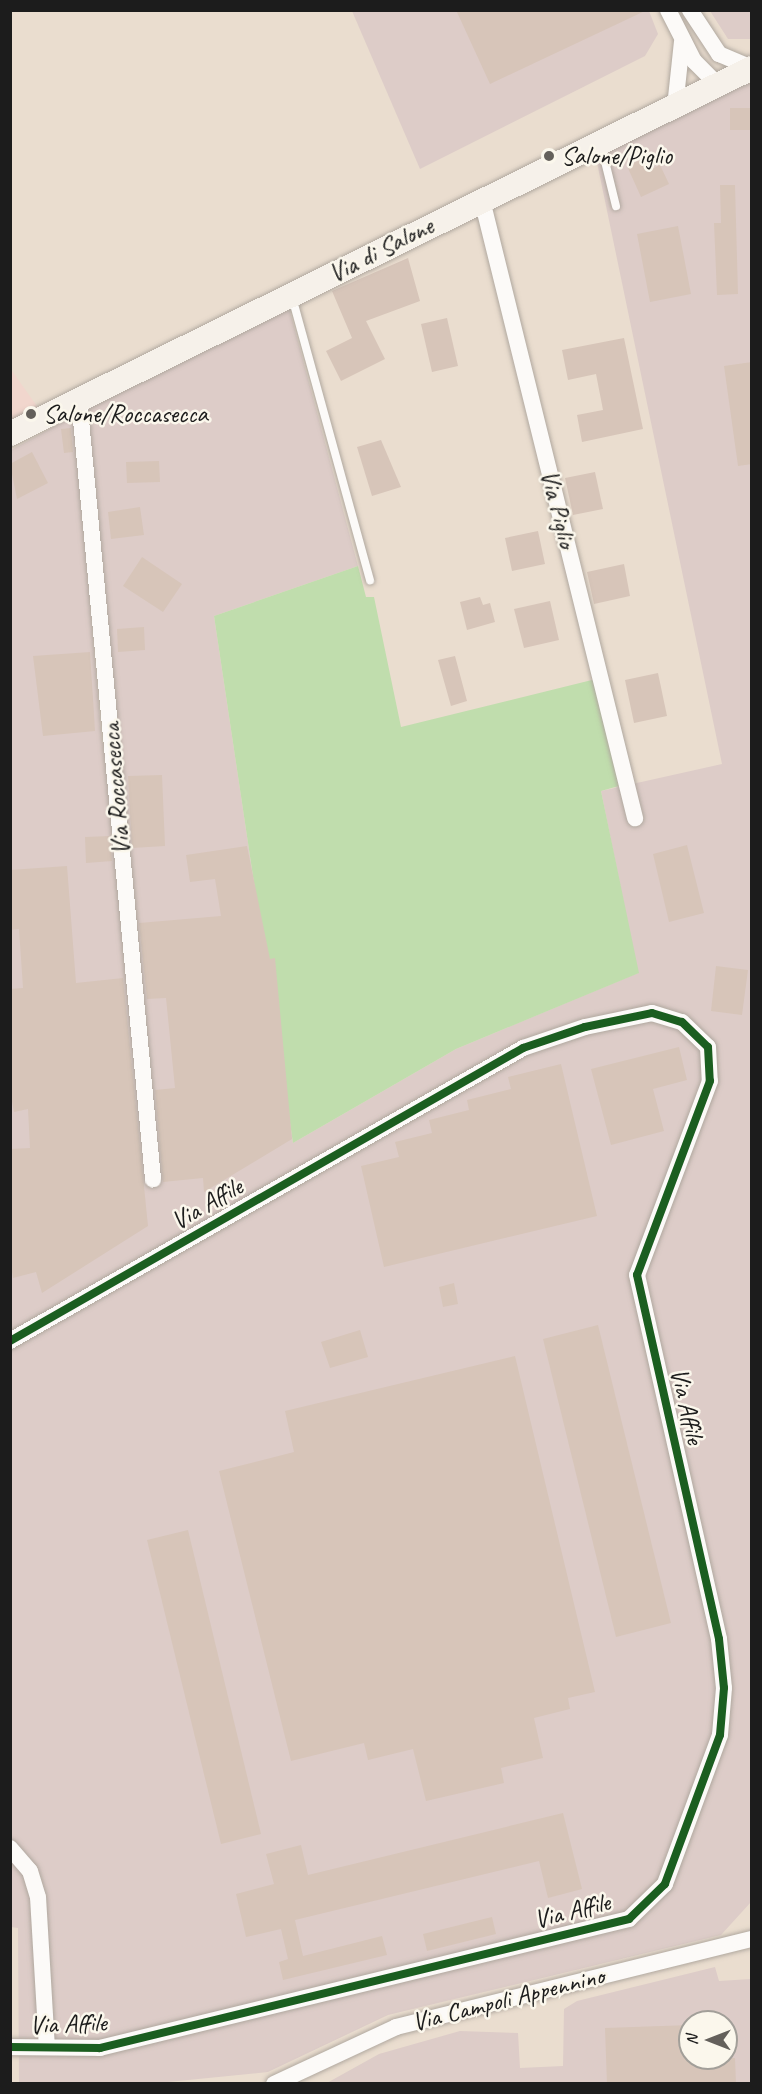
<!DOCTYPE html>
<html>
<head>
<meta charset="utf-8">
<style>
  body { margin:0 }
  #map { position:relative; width:762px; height:2094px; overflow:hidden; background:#eaddcf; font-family:Caveat,sans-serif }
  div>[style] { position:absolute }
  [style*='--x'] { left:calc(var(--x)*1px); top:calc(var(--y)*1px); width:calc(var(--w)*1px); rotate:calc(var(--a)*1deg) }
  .built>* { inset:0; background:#f1d6cd }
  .industrial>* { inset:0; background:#ddccc8 }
  .green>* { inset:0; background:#c0ddad }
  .building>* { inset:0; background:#d7c5b9 }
  .roads { filter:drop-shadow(0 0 2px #b0a89f) drop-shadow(0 0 2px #b0a89f) }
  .lane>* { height:8px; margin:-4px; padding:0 4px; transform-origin:4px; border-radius:4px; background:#fcfaf8 }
  .street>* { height:16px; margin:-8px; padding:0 8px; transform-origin:8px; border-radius:8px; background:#fcfaf8 }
  .secondary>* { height:24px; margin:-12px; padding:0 12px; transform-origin:12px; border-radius:12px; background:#f6f1ea }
  .cycleway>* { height:8px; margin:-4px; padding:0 4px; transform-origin:4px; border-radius:4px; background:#1b5e20 }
  .dots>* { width:16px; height:16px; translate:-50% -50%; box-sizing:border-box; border:3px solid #fbf7ec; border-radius:50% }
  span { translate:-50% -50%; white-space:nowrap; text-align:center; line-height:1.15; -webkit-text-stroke:5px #fbf7ec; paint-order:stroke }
  .poi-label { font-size:26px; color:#1c1c1c }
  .left { translate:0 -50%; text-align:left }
  .street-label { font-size:26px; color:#1c1c1c }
  .frame { position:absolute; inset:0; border:12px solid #1c1c1c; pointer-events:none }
  .north { position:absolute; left:678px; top:2010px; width:60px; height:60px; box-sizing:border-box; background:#fbf7ec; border:2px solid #a29f99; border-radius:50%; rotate:270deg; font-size:16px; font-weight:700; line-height:24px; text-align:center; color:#1c1c1c }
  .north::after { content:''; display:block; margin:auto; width:21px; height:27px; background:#64605b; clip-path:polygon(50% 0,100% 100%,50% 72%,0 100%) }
</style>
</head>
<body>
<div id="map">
  <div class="built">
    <i style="clip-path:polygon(10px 368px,39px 409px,10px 424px)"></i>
  </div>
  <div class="industrial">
    <i style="clip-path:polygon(352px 11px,649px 11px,658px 34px,645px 56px,420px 169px)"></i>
    <i style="clip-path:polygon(710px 11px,751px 11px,751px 39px,728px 39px)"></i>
    <i style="clip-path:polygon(751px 77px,751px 1902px,721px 1935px,388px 2015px,268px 2072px,148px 2084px,19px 2083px,18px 1928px,11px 1927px,11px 450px,74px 416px,102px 743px,119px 741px,86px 407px,288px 304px,358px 566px,214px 616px,293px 1143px,456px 1049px,638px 973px,601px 791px,722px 764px,595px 153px)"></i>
    <i style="clip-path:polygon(evenodd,715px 1967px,719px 1981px,751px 1979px,751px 2083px,325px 2084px,379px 2054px,460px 2031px,518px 2033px,520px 2068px,563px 2066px,564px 2009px,577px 2001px,715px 1967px,690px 2022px,726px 2022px,726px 2058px,690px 2058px,690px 2022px)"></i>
  </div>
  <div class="green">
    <i style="clip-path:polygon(358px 566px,366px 597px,374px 597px,401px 727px,600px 678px,626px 784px,601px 791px,639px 973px,456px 1049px,293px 1143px,214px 616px)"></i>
  </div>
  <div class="building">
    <i style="clip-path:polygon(456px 10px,647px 10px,490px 84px)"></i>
    <i style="clip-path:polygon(730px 108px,751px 108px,751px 130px,730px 130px)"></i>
    <i style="clip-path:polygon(647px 157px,652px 169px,660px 165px,669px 184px,641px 197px,627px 166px)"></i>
    <i style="clip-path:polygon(720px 185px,735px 185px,738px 294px,717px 295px,714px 223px,721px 223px)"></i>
    <i style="clip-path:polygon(678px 226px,691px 294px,650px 302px,637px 234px)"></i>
    <i style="clip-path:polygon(408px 258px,420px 301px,366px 321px,385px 359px,341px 381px,326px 351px,352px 338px,332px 291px)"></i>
    <i style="clip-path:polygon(447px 318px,458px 366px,432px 372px,421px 324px)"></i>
    <i style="clip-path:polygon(624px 338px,643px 429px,582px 442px,577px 415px,603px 410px,596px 374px,568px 380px,562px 350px)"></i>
    <i style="clip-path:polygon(752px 362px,752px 464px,738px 466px,724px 366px)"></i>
    <i style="clip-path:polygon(71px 428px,73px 452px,64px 453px,61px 429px)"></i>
    <i style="clip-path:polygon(381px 440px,401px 487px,372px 496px,357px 447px)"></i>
    <i style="clip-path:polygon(32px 452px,48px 483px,17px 499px,10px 464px)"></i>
    <i style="clip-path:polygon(159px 461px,160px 482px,127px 483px,126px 462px)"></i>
    <i style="clip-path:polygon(595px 472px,603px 509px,573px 515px,565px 478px)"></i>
    <i style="clip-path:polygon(140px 507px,144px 535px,111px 539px,108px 512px)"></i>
    <i style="clip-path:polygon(538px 531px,545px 564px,512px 571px,505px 538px)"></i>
    <i style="clip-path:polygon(142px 557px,182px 584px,163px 612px,123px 586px)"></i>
    <i style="clip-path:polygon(624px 564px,630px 596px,594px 604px,587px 572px)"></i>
    <i style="clip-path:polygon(480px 597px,483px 605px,490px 603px,495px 622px,467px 630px,460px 602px)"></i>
    <i style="clip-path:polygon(550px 601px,559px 640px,524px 648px,514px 609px)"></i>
    <i style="clip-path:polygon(144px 627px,145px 650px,118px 652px,117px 629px)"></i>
    <i style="clip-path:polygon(90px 652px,95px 731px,43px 736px,33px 656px)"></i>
    <i style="clip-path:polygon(455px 656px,467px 701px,451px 706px,438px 660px)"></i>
    <i style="clip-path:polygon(658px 673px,667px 716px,634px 723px,625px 680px)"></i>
    <i style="clip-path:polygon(162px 775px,165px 846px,132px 848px,128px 776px)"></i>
    <i style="clip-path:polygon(110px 836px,112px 861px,86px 863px,85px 837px)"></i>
    <i style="clip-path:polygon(687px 845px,704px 913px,669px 922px,653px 854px)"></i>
    <i style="clip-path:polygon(247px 846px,270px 959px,275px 958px,292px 1139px,204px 1192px,203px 1178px,163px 1182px,155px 1090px,175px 1088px,166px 998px,147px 999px,139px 923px,221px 916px,215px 879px,190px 882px,186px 855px)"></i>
    <i style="clip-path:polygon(67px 866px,76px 983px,123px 978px,148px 1226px,42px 1293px,36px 1272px,13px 1278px,10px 1260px,10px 1149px,30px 1148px,28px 1109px,14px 1112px,10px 1091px,10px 989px,23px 988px,19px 929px,10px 930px,10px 870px)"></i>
    <i style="clip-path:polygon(716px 966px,748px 970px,742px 1015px,711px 1011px)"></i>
    <i style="clip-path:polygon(679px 1047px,687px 1080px,653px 1089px,664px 1131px,611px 1145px,591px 1069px)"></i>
    <i style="clip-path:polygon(561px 1064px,597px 1216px,384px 1267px,361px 1166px,399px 1157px,395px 1142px,432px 1133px,429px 1120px,469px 1110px,467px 1100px,511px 1089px,508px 1077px)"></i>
    <i style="clip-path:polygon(454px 1283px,458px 1304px,443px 1307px,439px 1287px)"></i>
    <i style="clip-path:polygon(598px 1325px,671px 1623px,616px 1637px,543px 1339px)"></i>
    <i style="clip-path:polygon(360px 1330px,368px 1357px,330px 1368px,321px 1342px)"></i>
    <i style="clip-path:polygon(515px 1356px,595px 1692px,568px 1698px,570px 1709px,534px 1718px,543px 1758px,501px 1768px,504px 1783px,426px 1801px,413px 1749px,368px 1760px,364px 1743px,291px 1761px,219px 1471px,294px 1452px,285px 1411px)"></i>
    <i style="clip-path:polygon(188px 1530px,261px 1834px,221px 1844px,147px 1540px)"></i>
    <i style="clip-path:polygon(563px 1813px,582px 1889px,548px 1898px,539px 1861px,295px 1920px,303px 1956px,382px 1936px,387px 1955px,283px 1980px,279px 1962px,288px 1959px,281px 1929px,246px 1937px,236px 1894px,274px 1884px,266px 1854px,301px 1845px,308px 1875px)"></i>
    <i style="clip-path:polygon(492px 1917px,496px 1934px,427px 1951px,423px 1934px)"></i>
    <i style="clip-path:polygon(690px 2025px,690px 2058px,735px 2058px,736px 2084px,607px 2084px,605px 2028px)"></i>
  </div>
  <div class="roads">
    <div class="lane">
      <i style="--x:601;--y:145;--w:63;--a:76.2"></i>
      <i style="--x:292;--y:297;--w:294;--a:74.6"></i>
    </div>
    <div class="street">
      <i style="--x:668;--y:10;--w:57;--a:63"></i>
      <i style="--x:694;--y:61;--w:34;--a:45"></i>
      <i style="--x:690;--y:10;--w:53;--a:56.6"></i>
      <i style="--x:719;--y:54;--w:36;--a:23"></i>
      <i style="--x:675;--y:107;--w:65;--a:-83.9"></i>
      <i style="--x:482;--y:200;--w:637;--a:76.09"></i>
      <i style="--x:79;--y:399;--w:784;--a:84.58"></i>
      <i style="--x:10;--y:1341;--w:591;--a:-29.73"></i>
      <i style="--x:523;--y:1048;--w:65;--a:-18.7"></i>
      <i style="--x:585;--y:1027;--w:68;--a:-11.8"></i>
      <i style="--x:652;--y:1013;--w:31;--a:17"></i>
      <i style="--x:682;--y:1022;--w:36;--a:44"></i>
      <i style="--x:708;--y:1047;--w:34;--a:87"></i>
      <i style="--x:710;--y:1081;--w:207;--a:110.6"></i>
      <i style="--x:637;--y:1275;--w:373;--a:77.3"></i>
      <i style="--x:719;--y:1639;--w:49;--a:84.2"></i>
      <i style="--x:724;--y:1688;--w:47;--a:94.9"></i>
      <i style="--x:720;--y:1735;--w:159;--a:110.3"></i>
      <i style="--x:665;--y:1884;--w:50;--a:135.8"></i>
      <i style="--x:629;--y:1919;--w:545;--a:166.3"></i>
      <i style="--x:100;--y:2048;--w:90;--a:-179.4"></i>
      <i style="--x:10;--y:1848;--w:30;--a:49"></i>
      <i style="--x:30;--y:1871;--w:27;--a:73"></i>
      <i style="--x:38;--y:1897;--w:150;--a:86.6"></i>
      <i style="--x:274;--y:2084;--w:135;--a:-25"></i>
      <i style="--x:396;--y:2027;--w:367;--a:-13.9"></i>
    </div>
    <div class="secondary">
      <i style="--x:10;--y:434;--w:827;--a:-26.26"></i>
    </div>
  </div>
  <div class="cycleway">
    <i style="--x:10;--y:1341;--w:591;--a:-29.73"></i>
    <i style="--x:523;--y:1048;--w:65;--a:-18.7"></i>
    <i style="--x:585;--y:1027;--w:68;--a:-11.8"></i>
    <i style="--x:652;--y:1013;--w:31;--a:17"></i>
    <i style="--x:682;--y:1022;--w:36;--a:44"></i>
    <i style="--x:708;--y:1047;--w:34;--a:87"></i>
    <i style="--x:710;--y:1081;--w:207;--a:110.6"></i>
    <i style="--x:637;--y:1275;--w:373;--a:77.3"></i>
    <i style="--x:719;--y:1639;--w:49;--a:84.2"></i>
    <i style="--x:724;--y:1688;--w:47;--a:94.9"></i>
    <i style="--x:720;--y:1735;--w:159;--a:110.3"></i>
    <i style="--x:665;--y:1884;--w:50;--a:135.8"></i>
    <i style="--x:629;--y:1919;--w:545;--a:166.3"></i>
    <i style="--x:100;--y:2048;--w:90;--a:-179.4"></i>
  </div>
  <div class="dots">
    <i style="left:549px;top:156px;background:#64605b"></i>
    <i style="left:31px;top:414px;background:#64605b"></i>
  </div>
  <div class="poi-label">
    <span class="left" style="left:561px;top:156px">Salone/Piglio</span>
    <span class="left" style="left:43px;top:414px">Salone/Roccasecca</span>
  </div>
  <div class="street-label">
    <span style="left:381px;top:250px;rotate:-27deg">Via di Salone</span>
    <span style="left:558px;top:509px;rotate:76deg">Via Piglio</span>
    <span style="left:116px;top:789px;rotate:-95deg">Via Roccasecca</span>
    <span style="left:207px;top:1204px;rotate:-30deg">Via Affile</span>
    <span style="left:687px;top:1406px;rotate:77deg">Via Affile</span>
    <span style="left:572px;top:1911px;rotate:-14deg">Via Affile</span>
    <span style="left:508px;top:1999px;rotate:-14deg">Via Campoli Appennino</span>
    <span style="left:68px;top:2024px;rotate:-2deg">Via Affile</span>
  </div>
  <div class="frame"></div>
  <div class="north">N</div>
</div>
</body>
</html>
